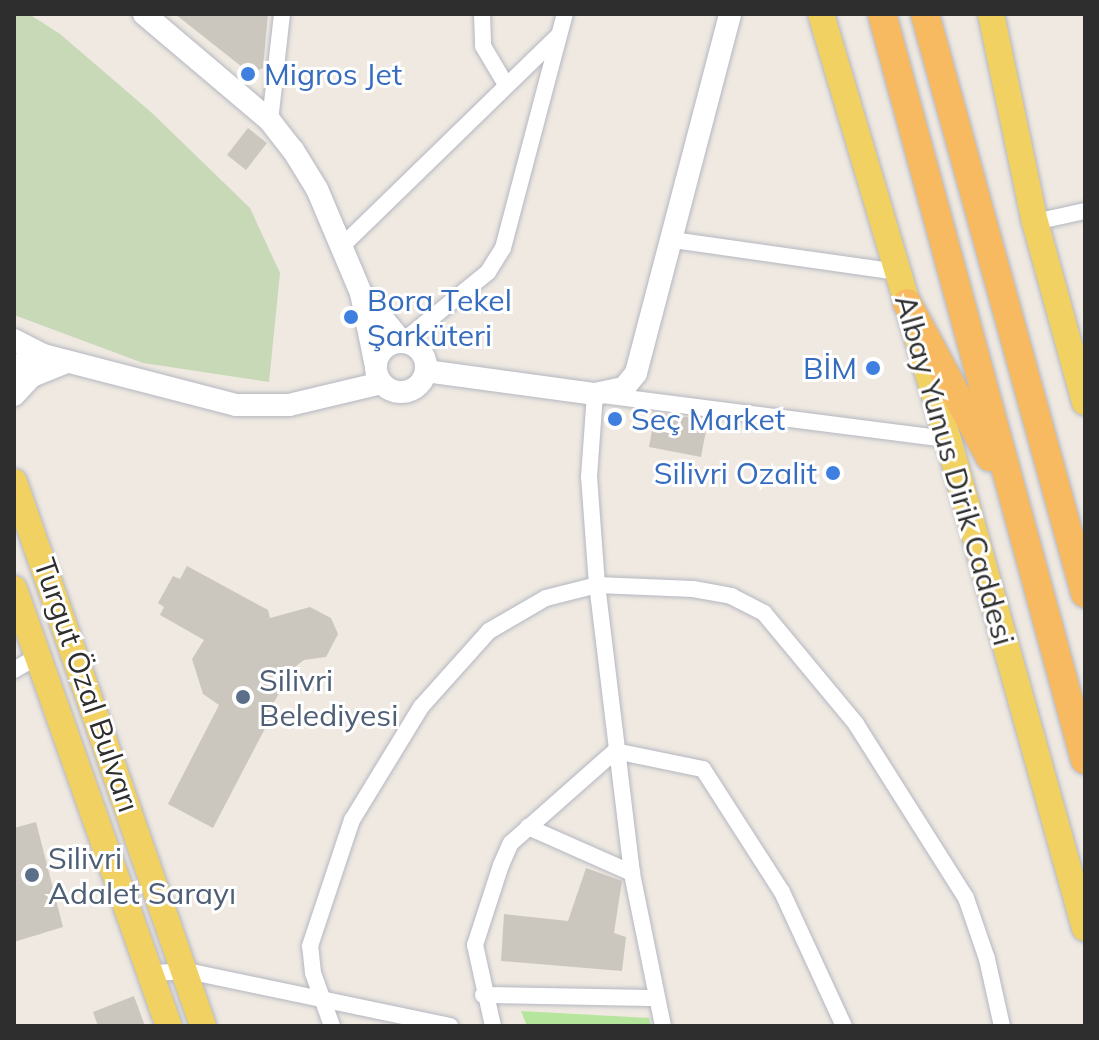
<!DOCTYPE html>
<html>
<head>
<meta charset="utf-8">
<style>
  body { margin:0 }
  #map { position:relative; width:1099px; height:1040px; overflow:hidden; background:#efe9e1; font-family:Mulish,sans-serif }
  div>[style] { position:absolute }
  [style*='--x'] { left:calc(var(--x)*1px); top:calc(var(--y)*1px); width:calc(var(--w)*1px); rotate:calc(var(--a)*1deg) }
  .green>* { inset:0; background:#b6e59e }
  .cemetery>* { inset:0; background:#c8d9b8 }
  .building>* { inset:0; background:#cbc7bf }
  .roads { filter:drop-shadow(0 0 2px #b4b7c1) drop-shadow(0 0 2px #b4b7c1) }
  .minor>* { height:16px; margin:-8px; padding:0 8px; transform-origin:8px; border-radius:8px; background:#fff }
  .secondary>* { height:22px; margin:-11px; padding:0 11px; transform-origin:11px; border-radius:11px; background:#fff }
  .secondary>.ring { margin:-11px; padding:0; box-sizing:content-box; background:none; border:22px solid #fff; border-radius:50% }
  .primary>* { height:26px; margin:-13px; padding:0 13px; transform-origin:13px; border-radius:13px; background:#f2d163 }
  .trunk>* { height:28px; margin:-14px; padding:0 14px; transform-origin:14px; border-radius:14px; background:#f8ba60 }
  .dots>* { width:22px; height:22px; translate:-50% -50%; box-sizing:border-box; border:4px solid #fff; border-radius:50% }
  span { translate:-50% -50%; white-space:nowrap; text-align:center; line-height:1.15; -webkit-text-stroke:6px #fff; paint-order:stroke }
  .shop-label { font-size:30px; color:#366cbe }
  .left { translate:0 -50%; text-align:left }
  .right { translate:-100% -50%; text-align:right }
  .street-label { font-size:30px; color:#2e2e2e }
  .service-label { font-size:30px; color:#4e5e75 }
  .frame { position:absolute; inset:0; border:16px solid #2e2e2e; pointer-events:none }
</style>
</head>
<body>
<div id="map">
  <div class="green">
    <i style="clip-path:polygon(521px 1011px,649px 1018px,651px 1026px,527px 1026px)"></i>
  </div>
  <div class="cemetery">
    <i style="clip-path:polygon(14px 14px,29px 14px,60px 34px,152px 113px,250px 208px,280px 273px,269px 382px,143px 363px,14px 315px)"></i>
  </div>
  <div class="building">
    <i style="clip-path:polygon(175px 14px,268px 14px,263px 68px,251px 74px)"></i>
    <i style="clip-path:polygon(248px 128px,267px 143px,246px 170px,227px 155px)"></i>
    <i style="clip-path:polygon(655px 413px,708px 420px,701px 457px,649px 447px)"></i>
    <i style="clip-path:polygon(187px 566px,268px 610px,270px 618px,310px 607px,331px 618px,338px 634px,326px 657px,304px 660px,284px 675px,286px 681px,266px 716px,270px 719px,213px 828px,168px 804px,219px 705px,203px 694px,192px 659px,204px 640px,160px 615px,164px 607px,158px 603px,173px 576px,180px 579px)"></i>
    <i style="clip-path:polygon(36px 822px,63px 927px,14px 942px,14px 828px)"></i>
    <i style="clip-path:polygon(586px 868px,622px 881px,614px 933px,626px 937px,622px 971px,501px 961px,504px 914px,568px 921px)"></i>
    <i style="clip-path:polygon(134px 996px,145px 1026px,98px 1026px,93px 1012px)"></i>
  </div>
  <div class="roads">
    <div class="minor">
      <i style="--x:482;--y:14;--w:32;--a:88"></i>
      <i style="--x:483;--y:46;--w:43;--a:59.3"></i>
      <i style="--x:270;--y:121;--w:108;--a:-83.6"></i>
      <i style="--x:1035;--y:222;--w:51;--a:-12.4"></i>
      <i style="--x:673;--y:240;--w:226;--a:8.1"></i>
      <i style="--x:341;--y:247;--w:303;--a:-44.2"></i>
      <i style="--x:402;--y:342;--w:111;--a:-39.1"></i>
      <i style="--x:488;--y:272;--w:28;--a:-58"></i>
      <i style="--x:503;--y:248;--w:242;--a:-75.2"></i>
      <i style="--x:14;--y:670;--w:28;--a:-30"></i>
      <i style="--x:528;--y:827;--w:114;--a:23.9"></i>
      <i style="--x:152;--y:973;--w:35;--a:-3"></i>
      <i style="--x:187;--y:971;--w:269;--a:11.8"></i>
      <i style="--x:483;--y:995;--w:172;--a:1"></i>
      <i style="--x:332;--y:1026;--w:56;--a:-109.7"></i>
      <i style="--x:313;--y:973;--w:27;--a:-96"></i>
      <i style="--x:310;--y:946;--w:133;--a:-71.6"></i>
      <i style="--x:352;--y:820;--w:132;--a:-58.6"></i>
      <i style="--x:421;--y:707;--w:102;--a:-48.2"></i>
      <i style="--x:489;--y:631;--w:66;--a:-30.1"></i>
      <i style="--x:546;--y:598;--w:53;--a:-14.3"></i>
      <i style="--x:597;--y:585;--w:96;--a:2.4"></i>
      <i style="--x:693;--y:589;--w:39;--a:10"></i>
      <i style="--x:731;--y:596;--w:37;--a:27"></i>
      <i style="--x:764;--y:613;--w:144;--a:50.3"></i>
      <i style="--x:856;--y:724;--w:206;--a:57.7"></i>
      <i style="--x:966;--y:898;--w:65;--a:71"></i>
      <i style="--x:987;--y:959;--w:69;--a:77.4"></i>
      <i style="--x:493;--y:1026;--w:83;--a:-102.5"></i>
      <i style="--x:475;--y:945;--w:84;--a:-72"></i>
      <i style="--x:501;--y:865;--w:24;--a:-66"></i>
      <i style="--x:511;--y:843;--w:139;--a:-41.5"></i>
      <i style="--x:615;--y:751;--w:90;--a:11.6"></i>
      <i style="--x:703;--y:769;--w:146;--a:57.3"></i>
      <i style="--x:782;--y:892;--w:148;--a:65.2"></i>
      <i style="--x:663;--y:1026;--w:156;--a:-101.5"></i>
      <i style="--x:632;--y:873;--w:290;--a:-96.9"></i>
      <i style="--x:597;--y:585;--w:108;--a:-94.2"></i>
      <i style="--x:589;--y:477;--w:83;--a:-85.9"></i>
      <i style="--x:595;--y:394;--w:356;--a:7.3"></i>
    </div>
    <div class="secondary">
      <i style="--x:144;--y:14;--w:165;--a:40.3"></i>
      <i style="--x:270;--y:121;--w:37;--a:52"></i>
      <i style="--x:293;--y:150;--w:46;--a:58.4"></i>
      <i style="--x:317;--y:189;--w:113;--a:67.1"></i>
      <i style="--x:361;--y:293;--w:76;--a:78.5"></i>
      <i style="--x:365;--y:297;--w:58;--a:50.6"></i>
      <i style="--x:14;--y:340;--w:33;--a:27"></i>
      <i class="ring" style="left:376px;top:342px;width:28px;height:28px"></i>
      <i style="--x:14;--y:367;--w:31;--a:-22"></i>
      <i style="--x:43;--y:355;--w:199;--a:14.5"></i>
      <i style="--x:236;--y:405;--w:53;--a:0"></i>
      <i style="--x:289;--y:405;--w:95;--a:-13.4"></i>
      <i style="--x:426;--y:371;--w:171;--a:7.8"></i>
      <i style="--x:595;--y:394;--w:30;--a:-12"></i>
      <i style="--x:624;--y:388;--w:19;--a:-51"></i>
      <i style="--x:636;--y:373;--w:371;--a:-75.3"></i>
      <i style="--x:14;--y:395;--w:26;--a:-47"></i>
      <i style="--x:32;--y:376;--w:38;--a:-22"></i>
    </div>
    <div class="primary">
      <i style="--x:821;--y:14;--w:444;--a:73.4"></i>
      <i style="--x:948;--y:439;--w:508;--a:74.35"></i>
      <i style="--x:991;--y:14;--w:213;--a:78.1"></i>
      <i style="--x:1035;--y:222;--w:187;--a:74.5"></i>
      <i style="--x:14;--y:482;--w:576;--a:70.84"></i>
      <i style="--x:14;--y:589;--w:464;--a:70.5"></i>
    </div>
    <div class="trunk">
      <i style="--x:882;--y:14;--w:773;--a:74.78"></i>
      <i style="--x:925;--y:14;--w:601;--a:74.55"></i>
      <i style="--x:907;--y:303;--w:175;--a:61.7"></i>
    </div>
  </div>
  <div class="dots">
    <i style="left:248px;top:74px;background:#3f7fe0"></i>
    <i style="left:351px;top:317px;background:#3f7fe0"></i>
    <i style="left:873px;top:368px;background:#3f7fe0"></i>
    <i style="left:615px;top:419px;background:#3f7fe0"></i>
    <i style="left:833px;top:473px;background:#3f7fe0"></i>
    <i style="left:243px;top:697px;background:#5c6f8a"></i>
    <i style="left:32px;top:875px;background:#5c6f8a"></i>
  </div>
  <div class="shop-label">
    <span class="left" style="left:264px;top:74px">Migros Jet</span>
    <span class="left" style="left:367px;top:317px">Bora Tekel<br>Şarküteri</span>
    <span class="right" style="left:857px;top:368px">BİM</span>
    <span class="left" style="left:631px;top:419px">Seç Market</span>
    <span class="right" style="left:817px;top:473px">Silivri Ozalit</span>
  </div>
  <div class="street-label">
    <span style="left:955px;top:470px;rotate:74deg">Albay Yunus Dirik Caddesi</span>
    <span style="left:87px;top:685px;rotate:71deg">Turgut Özal Bulvarı</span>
  </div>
  <div class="service-label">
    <span class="left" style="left:259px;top:697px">Silivri<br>Belediyesi</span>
    <span class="left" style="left:48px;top:875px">Silivri<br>Adalet Sarayı</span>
  </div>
  <div class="frame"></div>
</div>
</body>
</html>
